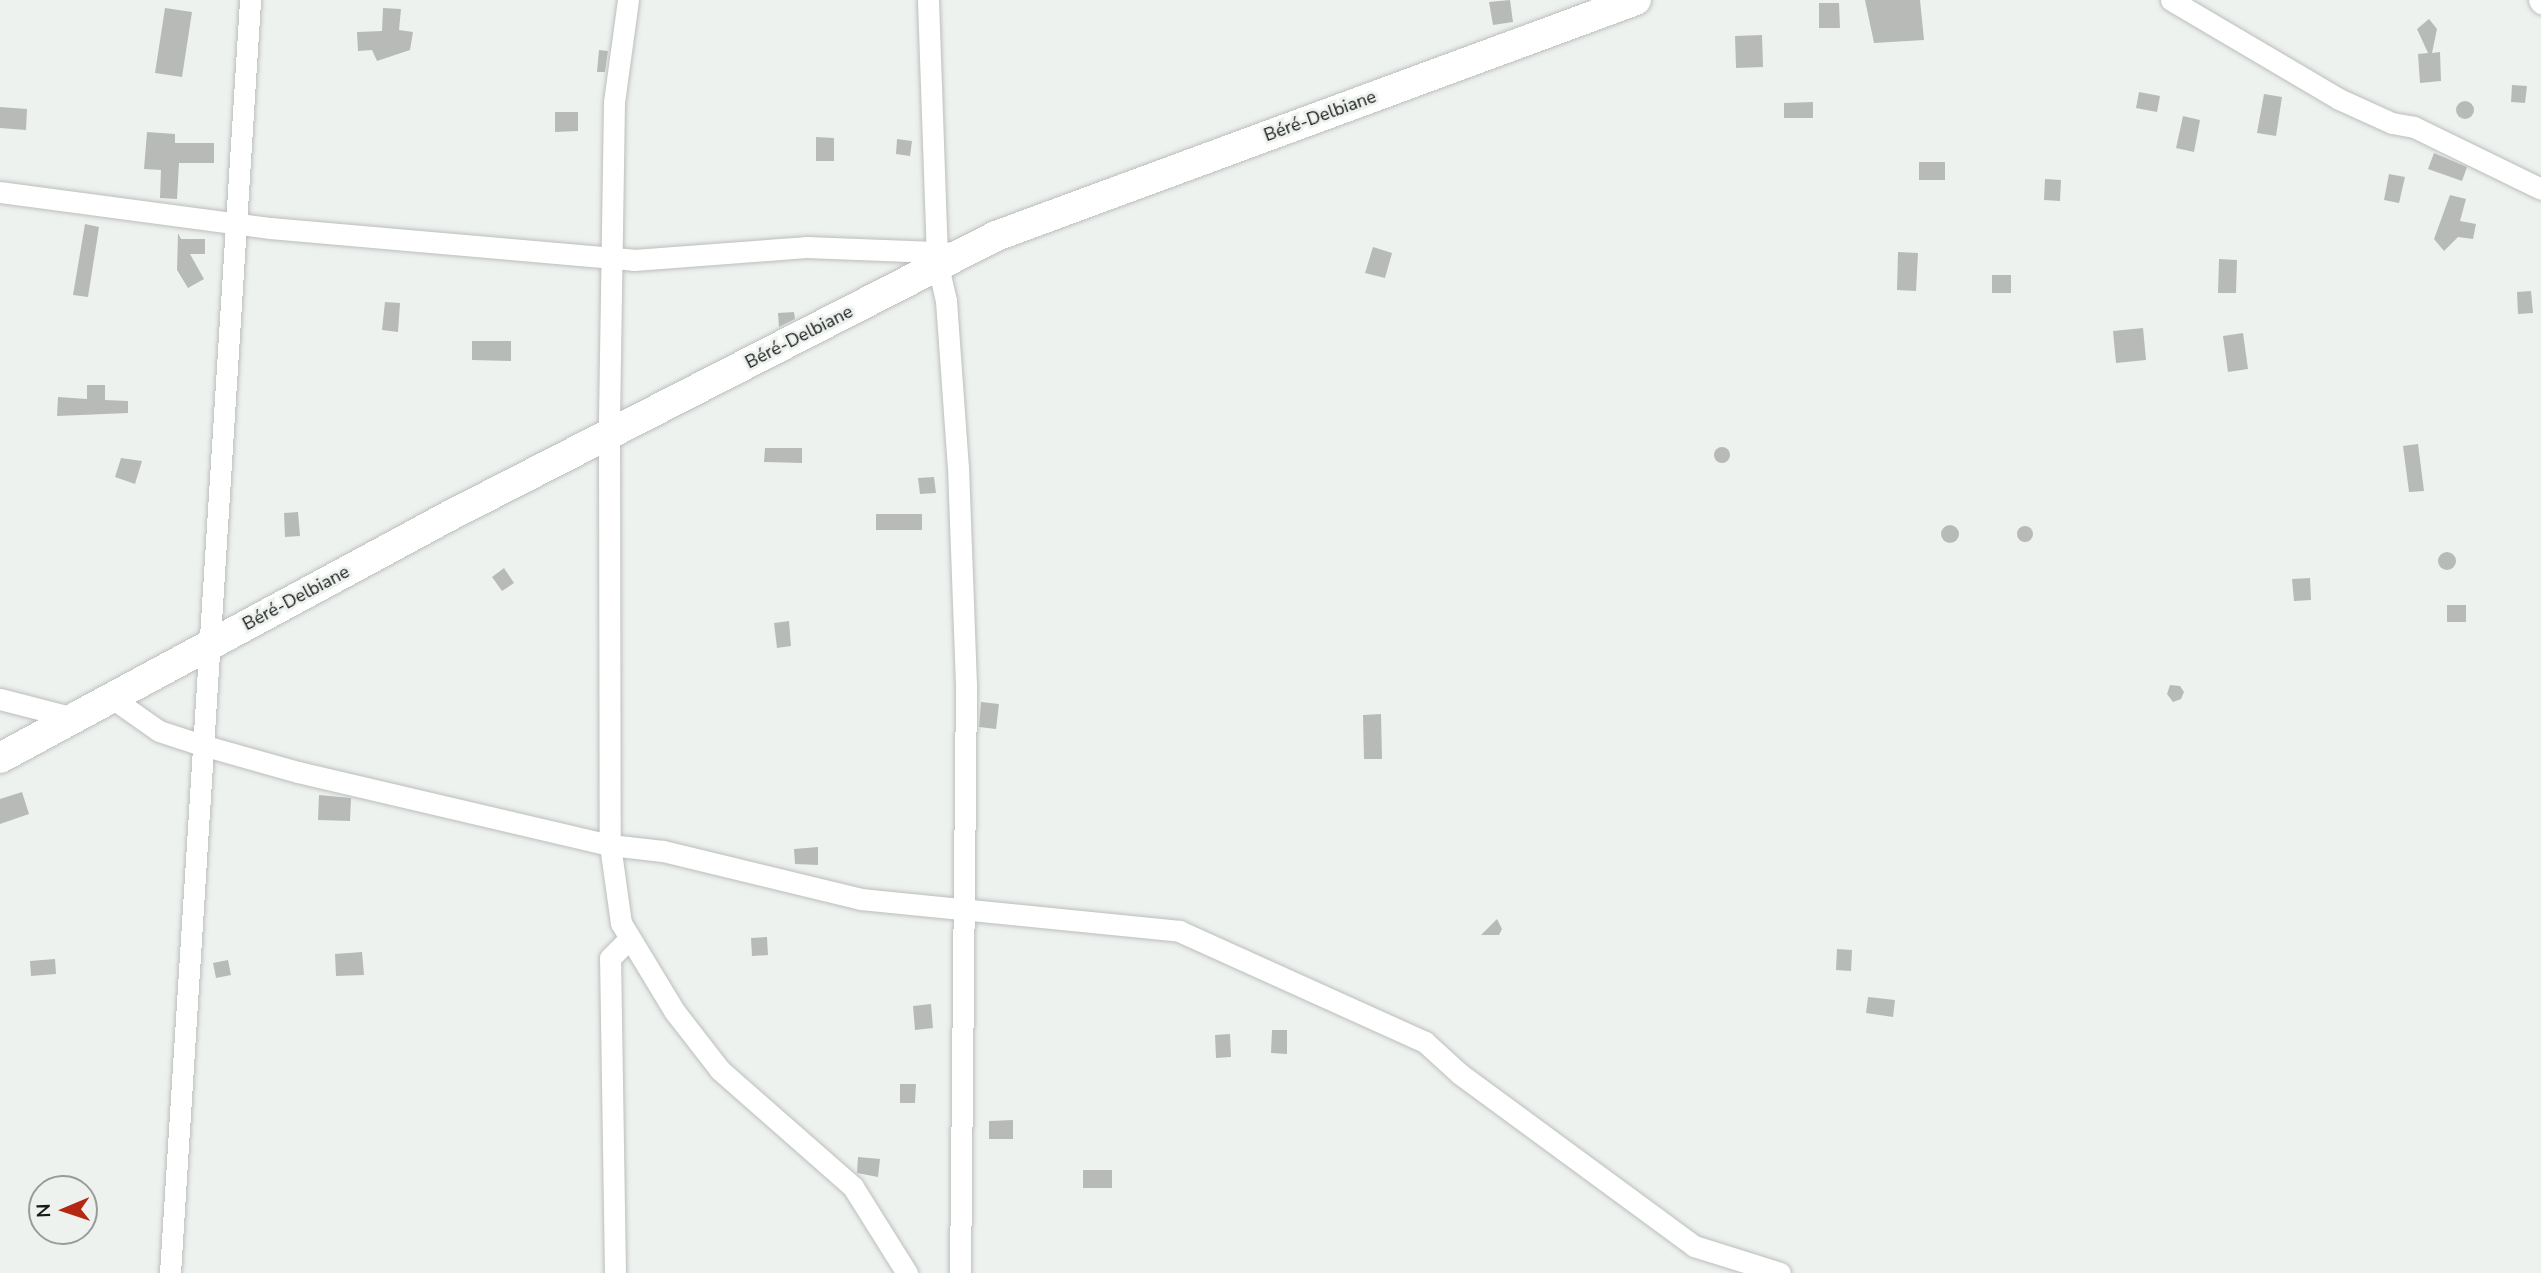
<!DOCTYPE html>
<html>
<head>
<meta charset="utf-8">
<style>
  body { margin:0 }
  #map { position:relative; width:2541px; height:1273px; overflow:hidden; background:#eef2ef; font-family:"Nunito Sans",sans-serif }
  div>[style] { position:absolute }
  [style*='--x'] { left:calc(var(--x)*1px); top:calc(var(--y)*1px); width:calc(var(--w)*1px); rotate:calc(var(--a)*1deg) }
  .building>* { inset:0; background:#b8bab7 }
  .round { border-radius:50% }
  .roads { filter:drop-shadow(0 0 2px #bbbebc) drop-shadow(0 0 2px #bbbebc) }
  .street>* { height:21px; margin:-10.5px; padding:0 10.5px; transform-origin:10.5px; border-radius:10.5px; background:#fff }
  .secondary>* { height:30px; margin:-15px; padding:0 15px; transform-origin:15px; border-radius:15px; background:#fff }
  span { translate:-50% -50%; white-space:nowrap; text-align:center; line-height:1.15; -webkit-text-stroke:6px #eef2ef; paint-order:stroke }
  .street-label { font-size:18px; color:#181918 }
  .north { position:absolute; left:28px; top:1175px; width:70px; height:70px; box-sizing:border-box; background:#eef2ef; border:2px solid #989b99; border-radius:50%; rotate:268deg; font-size:19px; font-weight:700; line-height:28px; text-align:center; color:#181918 }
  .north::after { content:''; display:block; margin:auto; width:24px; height:32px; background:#b42713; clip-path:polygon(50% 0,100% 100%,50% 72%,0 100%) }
</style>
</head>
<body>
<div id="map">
  <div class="building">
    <i style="clip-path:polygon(1510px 0,1513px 22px,1493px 25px,1489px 2px)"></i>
    <i style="clip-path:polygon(1865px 0,1920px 0,1924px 40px,1874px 43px)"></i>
    <i style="clip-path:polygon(1819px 3px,1839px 3px,1840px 28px,1819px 28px)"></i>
    <i style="clip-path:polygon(165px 8px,192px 12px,182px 77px,155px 73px)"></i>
    <i style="clip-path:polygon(383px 8px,401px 9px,399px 30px,413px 32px,410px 50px,377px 61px,372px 50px,358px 51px,357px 32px,382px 31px)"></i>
    <i style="clip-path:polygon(2429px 19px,2437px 29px,2432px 53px,2440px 52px,2441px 81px,2420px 83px,2418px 54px,2428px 53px,2417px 29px)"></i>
    <i style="clip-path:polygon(1762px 35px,1763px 67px,1736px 68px,1735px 36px)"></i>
    <i style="clip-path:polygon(599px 50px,608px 51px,605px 72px,597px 72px)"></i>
    <i style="clip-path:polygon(2512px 85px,2527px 86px,2525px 103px,2511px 102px)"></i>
    <i style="clip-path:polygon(2139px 92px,2160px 96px,2157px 112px,2136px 108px)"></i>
    <i style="clip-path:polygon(2264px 94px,2282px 97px,2276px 136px,2257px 133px)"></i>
    <i class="round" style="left:2456px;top:101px;width:18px;height:18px"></i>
    <i style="clip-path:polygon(1813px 102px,1813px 118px,1784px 118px,1784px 103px)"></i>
    <i style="clip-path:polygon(0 107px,27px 109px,26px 130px,0 128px)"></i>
    <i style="clip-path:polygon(555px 112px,578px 112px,578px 131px,555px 132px)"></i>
    <i style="clip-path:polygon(2183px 116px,2200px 120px,2194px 152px,2176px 148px)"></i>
    <i style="clip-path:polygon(147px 132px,175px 134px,175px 143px,214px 143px,214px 163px,179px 163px,177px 199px,160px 198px,161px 170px,144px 169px)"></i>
    <i style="clip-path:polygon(816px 137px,834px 138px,834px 161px,816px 161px)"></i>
    <i style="clip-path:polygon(897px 139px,912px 141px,910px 156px,896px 154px)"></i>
    <i style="clip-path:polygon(2434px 153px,2467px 167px,2462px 181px,2428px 169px)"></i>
    <i style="clip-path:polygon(1919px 162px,1945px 162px,1945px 180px,1919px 180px)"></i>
    <i style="clip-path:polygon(2389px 174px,2405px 177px,2399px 203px,2384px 200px)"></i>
    <i style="clip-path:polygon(2045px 179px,2061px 180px,2060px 201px,2044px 200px)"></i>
    <i style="clip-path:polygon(2450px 195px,2466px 199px,2460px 221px,2476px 224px,2473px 239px,2458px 237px,2444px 251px,2434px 239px)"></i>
    <i style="clip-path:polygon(85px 224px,99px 227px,88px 297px,73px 295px)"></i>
    <i style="clip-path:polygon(178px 233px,181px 239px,205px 239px,205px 254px,190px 254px,204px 279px,188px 288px,177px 270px)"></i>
    <i style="clip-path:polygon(1373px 247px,1392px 253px,1385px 278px,1365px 273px)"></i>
    <i style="clip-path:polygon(1898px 252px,1918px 253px,1916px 291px,1897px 290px)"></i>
    <i style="clip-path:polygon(2219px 259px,2237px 260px,2236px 293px,2218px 293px)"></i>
    <i style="clip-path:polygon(1992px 275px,2011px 275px,2011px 293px,1992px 293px)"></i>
    <i style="clip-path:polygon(2531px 291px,2533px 313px,2518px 314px,2517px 292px)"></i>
    <i style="clip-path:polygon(385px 302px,400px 303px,398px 332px,382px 330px)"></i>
    <i style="clip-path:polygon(794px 312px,795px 319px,779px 327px,778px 313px)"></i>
    <i style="clip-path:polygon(2143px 328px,2146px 360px,2116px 363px,2113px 331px)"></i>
    <i style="clip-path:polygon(2243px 333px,2248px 369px,2228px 372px,2223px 336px)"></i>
    <i style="clip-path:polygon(472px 341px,511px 341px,511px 361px,472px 360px)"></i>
    <i style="clip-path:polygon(87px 385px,105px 385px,105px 400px,128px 401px,128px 413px,57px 416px,58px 397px,87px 399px)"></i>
    <i style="clip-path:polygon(2418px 444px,2424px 491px,2409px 492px,2403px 446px)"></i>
    <i class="round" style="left:1714px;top:447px;width:16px;height:16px"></i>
    <i style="clip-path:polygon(765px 448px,802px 448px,802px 463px,764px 462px)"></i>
    <i style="clip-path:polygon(121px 458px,142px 461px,135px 484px,115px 477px)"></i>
    <i style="clip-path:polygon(934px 477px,936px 493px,920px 494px,918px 478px)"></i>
    <i style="clip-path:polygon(298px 512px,300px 536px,285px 537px,284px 513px)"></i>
    <i style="clip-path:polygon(876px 514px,922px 514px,922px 530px,876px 530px)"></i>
    <i class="round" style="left:1941px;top:525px;width:18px;height:18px"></i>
    <i class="round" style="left:2017px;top:526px;width:16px;height:16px"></i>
    <i class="round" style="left:2438px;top:552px;width:18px;height:18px"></i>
    <i style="clip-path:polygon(504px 568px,514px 583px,502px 591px,492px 577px)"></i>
    <i style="clip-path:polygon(2310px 578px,2311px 600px,2294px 601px,2292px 579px)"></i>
    <i style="clip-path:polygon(2447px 605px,2466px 605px,2466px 622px,2447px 622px)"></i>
    <i style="clip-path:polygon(789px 621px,791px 646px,777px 648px,774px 623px)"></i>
    <i style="clip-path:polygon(2170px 685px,2180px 686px,2184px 692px,2181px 699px,2173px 702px,2167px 694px)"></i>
    <i style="clip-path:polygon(981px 702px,999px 704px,996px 729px,979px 727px)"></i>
    <i style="clip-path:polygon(1381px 714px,1382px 759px,1364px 759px,1363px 715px)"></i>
    <i style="clip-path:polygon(22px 792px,29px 814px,0 824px,0 799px)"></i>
    <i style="clip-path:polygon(319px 795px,351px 798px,350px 821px,318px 820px)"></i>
    <i style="clip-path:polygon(818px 847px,818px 865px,795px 864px,794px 849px)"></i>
    <i style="clip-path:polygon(1497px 919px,1502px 929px,1499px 935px,1481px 935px)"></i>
    <i style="clip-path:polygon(767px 937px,768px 955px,752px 956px,751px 938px)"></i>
    <i style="clip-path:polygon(1837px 949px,1852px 950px,1851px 971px,1836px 970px)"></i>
    <i style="clip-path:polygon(362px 952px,364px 975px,336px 976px,335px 954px)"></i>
    <i style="clip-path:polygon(55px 959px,56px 974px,31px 976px,30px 961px)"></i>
    <i style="clip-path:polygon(228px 960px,231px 975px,216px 978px,213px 963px)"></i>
    <i style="clip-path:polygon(1868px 997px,1895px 1000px,1893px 1017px,1866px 1013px)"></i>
    <i style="clip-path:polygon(931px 1004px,933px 1028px,915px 1030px,913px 1006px)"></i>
    <i style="clip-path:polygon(1272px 1030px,1287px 1030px,1287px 1054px,1271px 1053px)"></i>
    <i style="clip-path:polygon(1230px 1034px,1231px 1057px,1216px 1058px,1215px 1035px)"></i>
    <i style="clip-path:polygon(900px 1084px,916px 1084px,915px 1103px,900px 1103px)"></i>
    <i style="clip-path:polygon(1013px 1120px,1013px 1139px,989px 1139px,989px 1121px)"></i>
    <i style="clip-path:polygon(858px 1157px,880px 1159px,878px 1177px,857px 1173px)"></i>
    <i style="clip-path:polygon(1083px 1170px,1112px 1170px,1112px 1188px,1083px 1188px)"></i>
  </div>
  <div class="roads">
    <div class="street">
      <i style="--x:628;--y:0;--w:103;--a:97.8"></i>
      <i style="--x:614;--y:102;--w:332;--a:90.9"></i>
      <i style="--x:609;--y:434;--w:411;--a:89.9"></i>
      <i style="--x:610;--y:845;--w:79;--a:82"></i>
      <i style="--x:621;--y:923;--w:104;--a:58.8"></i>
      <i style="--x:675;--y:1012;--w:73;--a:52.2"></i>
      <i style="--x:720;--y:1070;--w:177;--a:41.3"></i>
      <i style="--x:853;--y:1187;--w:102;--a:57.9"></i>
      <i style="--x:928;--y:0;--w:252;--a:88"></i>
      <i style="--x:2171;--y:0;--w:195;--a:30.5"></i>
      <i style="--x:2339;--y:99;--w:58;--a:24.4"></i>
      <i style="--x:2392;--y:123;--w:22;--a:10"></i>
      <i style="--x:2414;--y:127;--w:141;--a:26"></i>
      <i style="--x:2539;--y:0;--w:4;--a:56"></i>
      <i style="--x:0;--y:192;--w:272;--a:7.6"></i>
      <i style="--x:270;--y:228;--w:365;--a:5"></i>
      <i style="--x:634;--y:260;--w:172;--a:-4.3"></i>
      <i style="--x:806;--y:247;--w:155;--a:2.2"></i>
      <i style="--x:938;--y:266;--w:36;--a:77"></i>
      <i style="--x:946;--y:301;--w:166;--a:85.9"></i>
      <i style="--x:958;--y:467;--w:217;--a:87.9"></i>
      <i style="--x:966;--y:684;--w:589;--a:90.58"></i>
      <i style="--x:112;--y:698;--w:57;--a:35.1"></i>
      <i style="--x:159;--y:731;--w:45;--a:18"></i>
      <i style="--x:202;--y:745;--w:100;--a:15.7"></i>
      <i style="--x:298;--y:772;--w:320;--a:13.2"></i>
      <i style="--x:610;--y:845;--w:53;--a:6.5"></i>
      <i style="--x:663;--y:851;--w:204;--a:13.6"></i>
      <i style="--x:861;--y:899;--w:320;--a:5.7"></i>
      <i style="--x:1179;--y:931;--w:270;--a:24.3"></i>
      <i style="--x:1425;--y:1042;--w:47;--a:42.4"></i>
      <i style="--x:1460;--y:1074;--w:290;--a:36.3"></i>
      <i style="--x:1694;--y:1246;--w:90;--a:17.4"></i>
      <i style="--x:0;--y:699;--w:76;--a:14.4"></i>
      <i style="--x:170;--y:1273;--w:1276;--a:-86.4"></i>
      <i style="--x:615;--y:1273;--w:315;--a:-90.9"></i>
      <i style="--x:610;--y:958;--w:28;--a:-45"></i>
    </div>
    <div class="secondary">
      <i style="--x:0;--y:758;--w:512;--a:-28.32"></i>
      <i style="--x:451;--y:515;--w:612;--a:-27.11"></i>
      <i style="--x:996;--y:236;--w:682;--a:-20.24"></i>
    </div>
  </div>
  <div class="street-label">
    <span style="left:1320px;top:116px;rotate:-20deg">Béré-Delbiane</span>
    <span style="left:799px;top:337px;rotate:-27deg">Béré-Delbiane</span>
    <span style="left:296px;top:598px;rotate:-28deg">Béré-Delbiane</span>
  </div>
  <div class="north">N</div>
</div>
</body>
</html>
